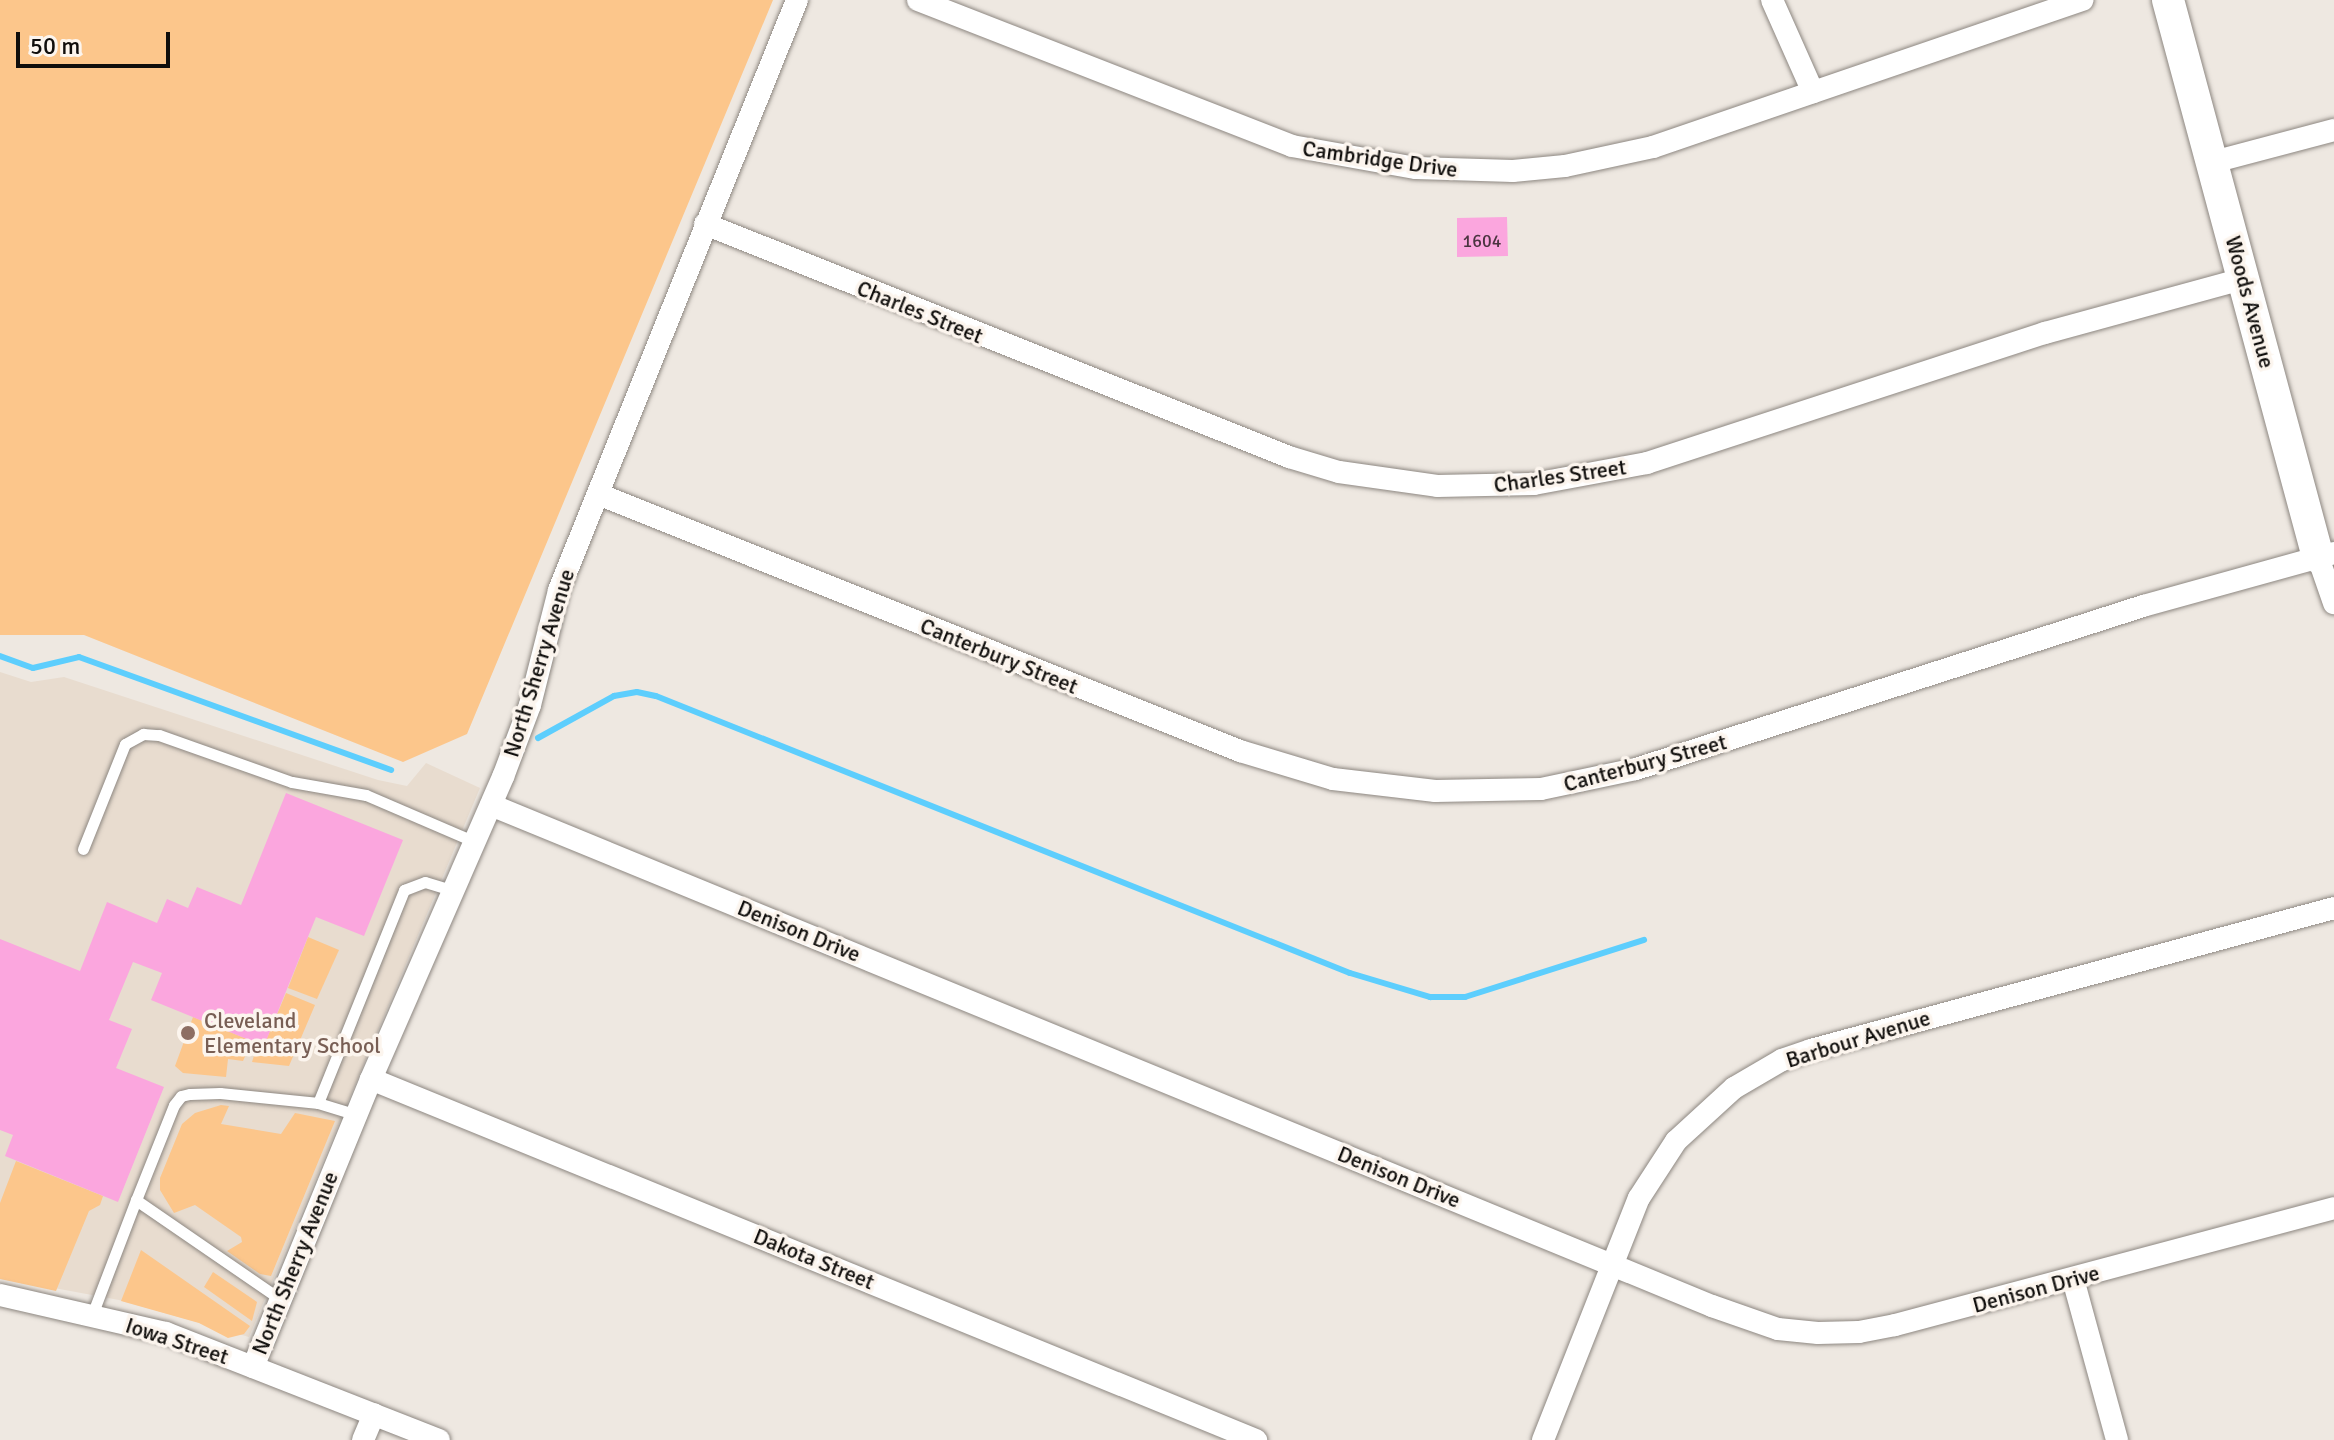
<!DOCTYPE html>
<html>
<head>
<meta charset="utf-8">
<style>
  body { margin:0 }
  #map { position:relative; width:2334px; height:1440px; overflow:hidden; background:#eee8e1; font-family:Signika,sans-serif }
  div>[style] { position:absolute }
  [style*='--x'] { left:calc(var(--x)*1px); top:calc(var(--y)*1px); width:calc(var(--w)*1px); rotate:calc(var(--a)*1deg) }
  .built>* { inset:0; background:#e8dccf }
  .green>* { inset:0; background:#fcc68b }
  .stream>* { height:6px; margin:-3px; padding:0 3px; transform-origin:3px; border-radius:3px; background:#5dcefd }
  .building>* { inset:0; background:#fba6de }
  .roads { filter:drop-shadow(0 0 2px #8d8781) drop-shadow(0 0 2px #8d8781) }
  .lane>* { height:11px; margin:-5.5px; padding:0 5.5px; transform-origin:5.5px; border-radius:5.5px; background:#fff }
  .street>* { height:22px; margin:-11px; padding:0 11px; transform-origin:11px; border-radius:11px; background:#fff }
  .secondary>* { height:32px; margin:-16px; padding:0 16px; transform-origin:16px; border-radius:16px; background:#fff }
  .dots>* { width:22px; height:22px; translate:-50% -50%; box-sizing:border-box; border:4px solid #fcf5ee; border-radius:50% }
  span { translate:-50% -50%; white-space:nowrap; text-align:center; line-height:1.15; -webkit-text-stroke:7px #fcf5ee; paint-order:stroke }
  .number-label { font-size:18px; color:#4b3440 }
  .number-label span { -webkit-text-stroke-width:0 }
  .street-label { font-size:22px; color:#100e0c }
  .education-label { font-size:22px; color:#785e54 }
  .left { translate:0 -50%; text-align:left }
  .scale { position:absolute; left:16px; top:32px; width:154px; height:36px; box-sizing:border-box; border:4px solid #100e0c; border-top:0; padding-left:10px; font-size:24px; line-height:28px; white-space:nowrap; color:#100e0c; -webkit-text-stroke:6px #fcf5ee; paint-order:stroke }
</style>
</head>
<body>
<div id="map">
  <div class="built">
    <i style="clip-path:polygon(0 672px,31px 682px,64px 677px,378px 780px,407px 786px,426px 763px,480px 788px,249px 1337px,119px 1300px,0 1278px)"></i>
  </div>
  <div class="green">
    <i style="clip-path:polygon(0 0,773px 0,467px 734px,403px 762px,84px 635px,0 635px)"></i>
    <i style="clip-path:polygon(308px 937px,339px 950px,317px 999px,288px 988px)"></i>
    <i style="clip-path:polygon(286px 993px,315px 1005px,289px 1066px,252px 1062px,258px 1043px,264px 1045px)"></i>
    <i style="clip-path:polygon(193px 1017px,252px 1041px,243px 1061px,228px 1059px,226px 1077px,183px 1073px,175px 1066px)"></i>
    <i style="clip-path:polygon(221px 1105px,229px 1106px,221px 1124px,281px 1134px,295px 1113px,335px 1121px,271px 1276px,260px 1274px,227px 1251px,242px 1242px,241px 1237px,195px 1205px,174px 1213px,160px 1190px,160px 1178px,182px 1124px,195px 1113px)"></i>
    <i style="clip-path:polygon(16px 1161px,103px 1196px,100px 1205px,89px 1211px,56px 1291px,0 1279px,0 1203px)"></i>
    <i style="clip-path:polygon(141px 1250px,250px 1326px,244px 1334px,228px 1338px,199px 1323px,121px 1301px)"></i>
    <i style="clip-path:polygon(213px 1272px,257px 1302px,252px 1321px,204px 1287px)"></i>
  </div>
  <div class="stream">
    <i style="--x:0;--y:656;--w:35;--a:20"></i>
    <i style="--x:33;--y:668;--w:47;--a:-13.4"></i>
    <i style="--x:79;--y:657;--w:332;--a:19.9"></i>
    <i style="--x:538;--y:738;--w:87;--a:-28.9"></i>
    <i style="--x:614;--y:696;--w:23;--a:-10"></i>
    <i style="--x:637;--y:692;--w:19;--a:12"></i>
    <i style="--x:656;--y:696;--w:747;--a:21.76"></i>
    <i style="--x:1350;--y:973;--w:84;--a:16.7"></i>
    <i style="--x:1430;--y:997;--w:35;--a:0"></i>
    <i style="--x:1465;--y:997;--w:188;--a:-17.7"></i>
  </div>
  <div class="building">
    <i style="clip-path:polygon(1507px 217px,1508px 256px,1457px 257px,1457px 218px)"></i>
    <i style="clip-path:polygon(286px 793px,403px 840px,364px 936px,316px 917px,264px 1046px,151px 1000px,162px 973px,133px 962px,109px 1020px,132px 1029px,116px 1068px,164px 1087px,118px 1202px,5px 1156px,13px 1135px,0 1130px,0 939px,80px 971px,107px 902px,157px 923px,167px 899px,188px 908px,197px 887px,241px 905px)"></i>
  </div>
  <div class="roads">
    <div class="lane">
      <i style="--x:83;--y:849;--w:113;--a:-68.2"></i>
      <i style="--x:125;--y:744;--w:21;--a:-29"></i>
      <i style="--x:143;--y:734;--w:16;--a:4"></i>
      <i style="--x:159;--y:735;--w:141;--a:19.5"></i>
      <i style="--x:292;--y:782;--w:75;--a:10"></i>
      <i style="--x:366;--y:795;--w:119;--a:23.3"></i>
      <i style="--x:318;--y:1103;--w:230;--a:-68"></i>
      <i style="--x:404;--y:890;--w:22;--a:-21"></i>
      <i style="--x:425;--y:882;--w:30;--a:17"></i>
      <i style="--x:280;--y:1299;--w:175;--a:-145.5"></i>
      <i style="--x:136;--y:1200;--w:102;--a:-68.2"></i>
      <i style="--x:174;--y:1105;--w:11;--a:-52"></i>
      <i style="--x:181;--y:1096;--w:9;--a:-13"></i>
      <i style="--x:190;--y:1094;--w:30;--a:-2"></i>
      <i style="--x:220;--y:1093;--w:99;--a:5.8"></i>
      <i style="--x:318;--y:1103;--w:41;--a:17.1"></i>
      <i style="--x:92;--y:1315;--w:123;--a:-69.1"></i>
    </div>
    <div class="street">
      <i style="--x:918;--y:0;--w:401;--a:21.3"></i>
      <i style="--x:1292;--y:146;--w:126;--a:10.1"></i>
      <i style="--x:1416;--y:168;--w:97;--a:1.8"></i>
      <i style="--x:1513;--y:171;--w:52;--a:-5.5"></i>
      <i style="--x:1565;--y:166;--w:90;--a:-12.2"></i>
      <i style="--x:1653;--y:147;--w:454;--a:-18.9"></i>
      <i style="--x:1772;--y:0;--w:101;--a:66"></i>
      <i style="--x:2213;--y:162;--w:125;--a:-14.8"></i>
      <i style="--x:705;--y:224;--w:629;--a:21.75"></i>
      <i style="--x:1289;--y:457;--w:52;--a:16.7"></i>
      <i style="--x:1339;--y:472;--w:99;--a:8.1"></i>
      <i style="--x:1437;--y:486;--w:97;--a:-1.2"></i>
      <i style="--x:1534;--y:484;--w:115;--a:-10.5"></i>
      <i style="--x:1647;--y:463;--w:419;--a:-18.1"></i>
      <i style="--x:2045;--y:333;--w:205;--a:-15.3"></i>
      <i style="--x:598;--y:494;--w:692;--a:21.82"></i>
      <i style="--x:1240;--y:751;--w:97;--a:16.8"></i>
      <i style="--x:1333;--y:779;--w:103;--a:6.7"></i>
      <i style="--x:1435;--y:791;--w:106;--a:-1.1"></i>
      <i style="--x:1541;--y:789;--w:97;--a:-11.9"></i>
      <i style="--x:1636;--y:769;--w:533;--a:-17.82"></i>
      <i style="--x:2143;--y:606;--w:198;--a:-15.5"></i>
      <i style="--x:2318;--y:557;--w:49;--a:70.8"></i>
      <i style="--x:491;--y:805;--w:1320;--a:22.31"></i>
      <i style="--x:1712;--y:1306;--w:70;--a:19.2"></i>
      <i style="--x:1778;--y:1329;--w:40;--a:5.7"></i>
      <i style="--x:1818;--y:1333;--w:41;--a:-1.4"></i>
      <i style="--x:1859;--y:1332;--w:37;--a:-11"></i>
      <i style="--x:1895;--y:1325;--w:454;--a:-14.9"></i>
      <i style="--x:371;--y:1079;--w:956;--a:22.19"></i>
      <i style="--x:2073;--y:1279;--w:167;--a:74.7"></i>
      <i style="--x:0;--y:1295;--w:170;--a:12.9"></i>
      <i style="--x:166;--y:1333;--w:293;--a:21.4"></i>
      <i style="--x:253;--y:1367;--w:311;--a:-67.7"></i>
      <i style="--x:371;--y:1079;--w:330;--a:-66.4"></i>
      <i style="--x:503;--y:777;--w:77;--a:-69.4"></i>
      <i style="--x:530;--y:705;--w:119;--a:-75.8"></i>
      <i style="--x:559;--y:590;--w:636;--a:-68.03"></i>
      <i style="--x:363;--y:1440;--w:28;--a:-67"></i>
      <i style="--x:1543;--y:1440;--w:260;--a:-68.4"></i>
      <i style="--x:1639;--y:1198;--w:68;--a:-57"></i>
      <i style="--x:1676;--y:1141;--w:79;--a:-42.4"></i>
      <i style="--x:1734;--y:1088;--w:56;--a:-30.3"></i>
      <i style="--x:1782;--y:1060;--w:31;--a:-19"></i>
      <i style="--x:1811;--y:1050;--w:542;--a:-15.19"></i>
    </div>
    <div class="secondary">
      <i style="--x:2168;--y:0;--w:577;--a:74.93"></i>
    </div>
  </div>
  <div class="dots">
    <i style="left:188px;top:1033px;background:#8d6e63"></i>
  </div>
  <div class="number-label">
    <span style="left:1482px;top:241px">1604</span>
  </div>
  <div class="street-label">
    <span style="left:1380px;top:159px;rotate:8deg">Cambridge Drive</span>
    <span style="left:2250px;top:302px;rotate:75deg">Woods Avenue</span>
    <span style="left:920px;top:312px;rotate:22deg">Charles Street</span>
    <span style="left:1560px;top:476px;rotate:-8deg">Charles Street</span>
    <span style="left:999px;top:656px;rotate:22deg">Canterbury Street</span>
    <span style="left:539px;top:663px;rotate:-73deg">North Sherry Avenue</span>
    <span style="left:1645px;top:763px;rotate:-15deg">Canterbury Street</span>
    <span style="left:799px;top:931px;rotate:22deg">Denison Drive</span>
    <span style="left:1858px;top:1039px;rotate:-17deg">Barbour Avenue</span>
    <span style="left:1399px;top:1177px;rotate:22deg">Denison Drive</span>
    <span style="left:814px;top:1259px;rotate:22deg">Dakota Street</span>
    <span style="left:295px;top:1263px;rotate:-68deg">North Sherry Avenue</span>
    <span style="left:2036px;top:1289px;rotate:-15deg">Denison Drive</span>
    <span style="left:177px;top:1341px;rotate:18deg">Iowa Street</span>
  </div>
  <div class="education-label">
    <span class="left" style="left:204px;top:1033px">Cleveland<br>Elementary School</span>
  </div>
  <div class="scale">50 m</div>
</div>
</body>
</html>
